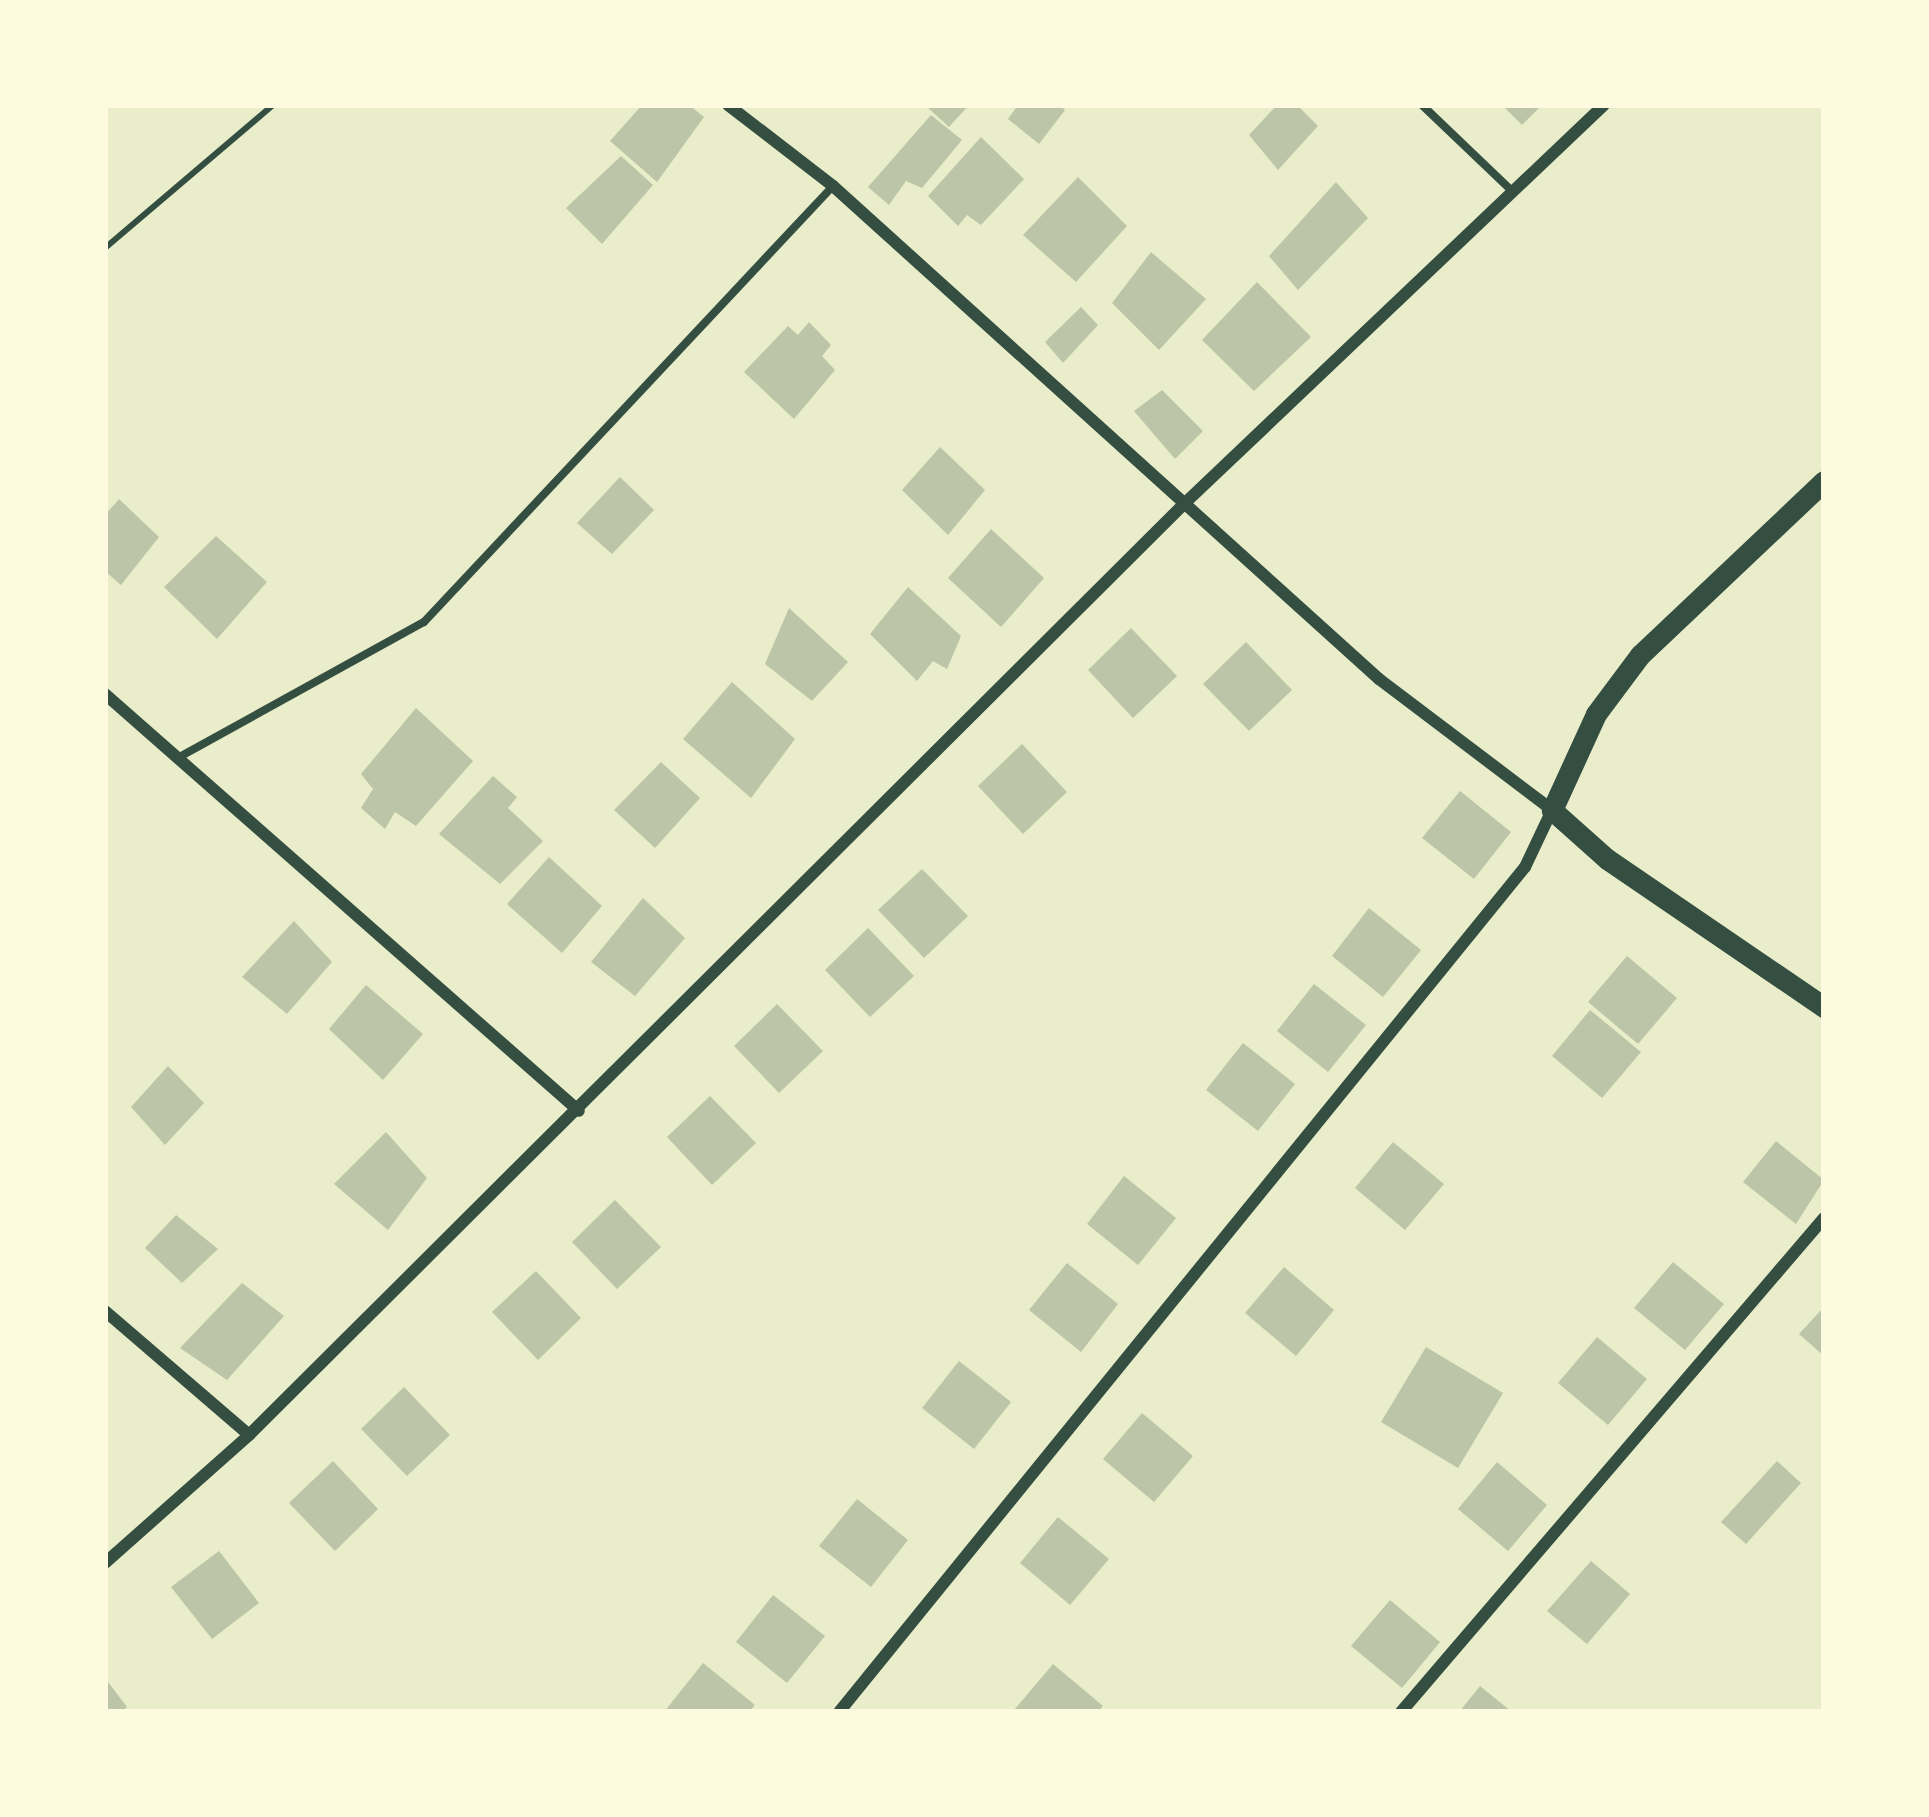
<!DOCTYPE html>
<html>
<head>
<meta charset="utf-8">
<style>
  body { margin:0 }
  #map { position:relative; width:1929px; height:1817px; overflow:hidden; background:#e9edc9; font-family:Inter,sans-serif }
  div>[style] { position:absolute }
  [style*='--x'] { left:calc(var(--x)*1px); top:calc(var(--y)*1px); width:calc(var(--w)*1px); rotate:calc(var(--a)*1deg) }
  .building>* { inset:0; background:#bcc5a7 }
  .path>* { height:6px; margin:-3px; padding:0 3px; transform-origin:3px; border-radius:3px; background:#344e41 }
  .service>* { height:8px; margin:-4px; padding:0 4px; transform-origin:4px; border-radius:4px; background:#344e41 }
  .minor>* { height:12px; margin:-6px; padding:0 6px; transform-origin:6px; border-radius:6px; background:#344e41 }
  .tertiary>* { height:21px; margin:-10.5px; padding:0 10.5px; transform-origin:10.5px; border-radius:10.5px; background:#344e41 }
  span { translate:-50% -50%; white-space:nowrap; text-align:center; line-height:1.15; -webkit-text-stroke:9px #fefae0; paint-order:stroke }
  .frame { position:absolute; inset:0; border:108px solid #fefae0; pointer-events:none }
</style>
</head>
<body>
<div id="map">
  <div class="building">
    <i style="clip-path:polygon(642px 105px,689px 105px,704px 117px,657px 182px,610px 141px)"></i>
    <i style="clip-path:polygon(925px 105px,969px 105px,949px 127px)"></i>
    <i style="clip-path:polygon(1018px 105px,1059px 105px,1065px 110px,1039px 144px,1008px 119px)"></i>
    <i style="clip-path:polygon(1277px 105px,1297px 105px,1318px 126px,1278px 170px,1249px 135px)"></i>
    <i style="clip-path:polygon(1502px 105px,1542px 105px,1522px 125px)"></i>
    <i style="clip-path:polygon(931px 115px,962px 140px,922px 188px,906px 181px,889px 205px,868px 187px)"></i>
    <i style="clip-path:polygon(981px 137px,1024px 179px,981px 225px,967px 215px,958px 226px,928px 196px)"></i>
    <i style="clip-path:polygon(621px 156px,653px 185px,602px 244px,566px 208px)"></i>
    <i style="clip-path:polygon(1078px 177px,1127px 226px,1076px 282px,1023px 235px)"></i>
    <i style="clip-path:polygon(1336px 182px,1368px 218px,1298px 290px,1269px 256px)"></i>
    <i style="clip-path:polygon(1151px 252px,1206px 299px,1159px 350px,1112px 303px)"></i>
    <i style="clip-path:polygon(1257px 282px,1311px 337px,1254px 391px,1202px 340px)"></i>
    <i style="clip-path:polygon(1081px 307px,1098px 325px,1063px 363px,1045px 342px)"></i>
    <i style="clip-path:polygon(809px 322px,831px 345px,822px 356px,835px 370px,794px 419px,744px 372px,788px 326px,798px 335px)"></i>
    <i style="clip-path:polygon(1162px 390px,1203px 431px,1175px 459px,1134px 411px)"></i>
    <i style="clip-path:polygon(940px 447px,985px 490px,948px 535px,902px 490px)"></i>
    <i style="clip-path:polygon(620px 477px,654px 510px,612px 554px,577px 523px)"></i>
    <i style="clip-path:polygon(119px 499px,159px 537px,121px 585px,105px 571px,105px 515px)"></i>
    <i style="clip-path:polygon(991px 529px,1044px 578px,1001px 627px,948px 578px)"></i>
    <i style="clip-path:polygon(216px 536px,267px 582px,217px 639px,164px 587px)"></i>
    <i style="clip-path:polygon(908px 587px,961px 636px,947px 669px,933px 661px,917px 681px,870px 634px)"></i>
    <i style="clip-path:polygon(789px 608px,848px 662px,812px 701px,765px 664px)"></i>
    <i style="clip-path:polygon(1131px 628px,1177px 676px,1133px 718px,1088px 670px)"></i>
    <i style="clip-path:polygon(1246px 642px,1292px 690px,1249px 731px,1203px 684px)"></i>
    <i style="clip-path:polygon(732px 682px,795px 739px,751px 798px,683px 739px)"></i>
    <i style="clip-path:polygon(416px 708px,473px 761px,416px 826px,395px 812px,385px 829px,361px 808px,373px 789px,361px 774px)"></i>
    <i style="clip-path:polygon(1022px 744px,1067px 792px,1023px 834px,978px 786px)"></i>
    <i style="clip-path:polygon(661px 762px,700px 798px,655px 848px,614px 810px)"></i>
    <i style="clip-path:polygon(493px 776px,517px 797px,508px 808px,543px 841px,500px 884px,439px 834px)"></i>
    <i style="clip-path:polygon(1460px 791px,1511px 832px,1474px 879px,1422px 838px)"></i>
    <i style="clip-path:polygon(549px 857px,602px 906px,562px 953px,507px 904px)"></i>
    <i style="clip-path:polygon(922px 869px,968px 916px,924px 958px,878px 910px)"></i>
    <i style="clip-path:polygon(643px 898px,685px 938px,635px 996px,591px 962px)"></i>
    <i style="clip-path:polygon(1369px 908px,1421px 950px,1383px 997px,1332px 956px)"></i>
    <i style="clip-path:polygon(294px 921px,332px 962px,287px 1014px,242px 977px)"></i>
    <i style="clip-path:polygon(868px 928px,914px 976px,870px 1017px,825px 970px)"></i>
    <i style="clip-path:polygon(1627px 956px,1677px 998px,1638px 1044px,1588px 1002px)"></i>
    <i style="clip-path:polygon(1314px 984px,1366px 1025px,1328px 1072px,1277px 1031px)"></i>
    <i style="clip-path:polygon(366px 985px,423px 1034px,383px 1080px,329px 1029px)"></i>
    <i style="clip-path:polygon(777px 1004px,823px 1051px,779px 1093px,734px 1046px)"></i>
    <i style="clip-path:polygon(1590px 1010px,1641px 1052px,1602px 1098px,1552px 1056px)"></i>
    <i style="clip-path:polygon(1243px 1043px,1295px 1084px,1258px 1131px,1206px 1090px)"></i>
    <i style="clip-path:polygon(168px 1066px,204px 1103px,165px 1145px,131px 1107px)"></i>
    <i style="clip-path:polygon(710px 1096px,756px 1143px,712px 1185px,667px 1137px)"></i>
    <i style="clip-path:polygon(386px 1132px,427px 1178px,388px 1230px,334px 1184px)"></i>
    <i style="clip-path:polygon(1776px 1141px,1824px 1180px,1796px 1224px,1743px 1182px)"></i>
    <i style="clip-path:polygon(1393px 1142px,1444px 1184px,1405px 1230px,1355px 1188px)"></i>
    <i style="clip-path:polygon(1124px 1176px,1176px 1218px,1138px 1265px,1087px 1224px)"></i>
    <i style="clip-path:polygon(615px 1200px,661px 1247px,617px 1289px,572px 1242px)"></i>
    <i style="clip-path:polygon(176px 1215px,218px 1249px,182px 1283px,145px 1248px)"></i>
    <i style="clip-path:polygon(1673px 1262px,1724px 1304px,1685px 1350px,1634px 1308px)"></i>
    <i style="clip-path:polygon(1067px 1263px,1118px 1304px,1081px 1352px,1029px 1310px)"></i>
    <i style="clip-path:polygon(1284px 1267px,1334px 1310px,1296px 1356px,1245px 1313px)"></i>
    <i style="clip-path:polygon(536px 1271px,581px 1318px,538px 1360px,492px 1312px)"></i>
    <i style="clip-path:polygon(242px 1283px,284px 1316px,227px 1380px,180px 1348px)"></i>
    <i style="clip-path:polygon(1824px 1307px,1824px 1356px,1799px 1334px)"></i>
    <i style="clip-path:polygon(1597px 1337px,1647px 1379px,1608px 1425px,1558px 1383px)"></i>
    <i style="clip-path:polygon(1426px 1347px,1503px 1393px,1458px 1468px,1381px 1422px)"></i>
    <i style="clip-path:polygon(959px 1361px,1011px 1402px,974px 1449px,922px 1408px)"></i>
    <i style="clip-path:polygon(404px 1387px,450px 1435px,407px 1476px,361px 1429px)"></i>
    <i style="clip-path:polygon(1142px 1413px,1193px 1456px,1154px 1502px,1103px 1459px)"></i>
    <i style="clip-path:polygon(333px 1461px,378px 1509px,335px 1551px,289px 1503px)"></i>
    <i style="clip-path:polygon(1777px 1461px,1801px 1483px,1746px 1544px,1721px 1522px)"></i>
    <i style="clip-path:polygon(1497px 1462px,1547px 1505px,1508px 1551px,1458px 1509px)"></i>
    <i style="clip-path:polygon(857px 1499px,908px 1540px,871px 1587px,819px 1546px)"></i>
    <i style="clip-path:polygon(1058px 1517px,1109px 1559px,1070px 1605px,1020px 1563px)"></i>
    <i style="clip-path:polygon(219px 1551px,259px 1603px,212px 1639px,171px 1587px)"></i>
    <i style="clip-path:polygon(1591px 1561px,1630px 1594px,1587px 1644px,1547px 1611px)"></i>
    <i style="clip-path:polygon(773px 1595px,825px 1636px,787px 1683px,736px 1642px)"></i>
    <i style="clip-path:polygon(1390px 1600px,1440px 1642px,1402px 1688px,1351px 1646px)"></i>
    <i style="clip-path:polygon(703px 1663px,755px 1705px,749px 1712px,664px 1712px)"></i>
    <i style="clip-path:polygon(1053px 1664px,1103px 1706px,1098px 1712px,1014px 1710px)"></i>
    <i style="clip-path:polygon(105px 1678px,127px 1707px,121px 1712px,105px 1712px)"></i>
    <i style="clip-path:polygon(1480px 1686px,1512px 1712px,1459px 1712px)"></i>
  </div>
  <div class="path">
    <i style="--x:105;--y:248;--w:221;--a:-40.4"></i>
  </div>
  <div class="service">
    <i style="--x:1422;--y:105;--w:124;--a:43.7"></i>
    <i style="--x:183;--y:755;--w:275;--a:-28.9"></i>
    <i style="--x:424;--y:622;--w:598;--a:-46.83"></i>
  </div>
  <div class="minor">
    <i style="--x:728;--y:105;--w:133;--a:37.6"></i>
    <i style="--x:833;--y:186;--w:736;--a:42.08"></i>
    <i style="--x:1379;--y:679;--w:217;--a:37.1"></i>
    <i style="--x:1552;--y:810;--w:63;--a:115.3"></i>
    <i style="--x:1525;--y:867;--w:1088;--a:129.07"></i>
    <i style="--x:105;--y:694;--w:631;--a:41.34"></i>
    <i style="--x:105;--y:1311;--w:190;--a:40.7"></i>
    <i style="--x:105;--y:1563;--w:193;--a:-41.6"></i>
    <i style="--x:249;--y:1435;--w:1321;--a:-44.88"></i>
    <i style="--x:1185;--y:503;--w:578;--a:-43.53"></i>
    <i style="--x:1401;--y:1712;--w:650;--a:-49.43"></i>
  </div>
  <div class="tertiary">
    <i style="--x:1824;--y:481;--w:253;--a:136.6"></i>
    <i style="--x:1640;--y:655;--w:74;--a:126.7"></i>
    <i style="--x:1596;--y:714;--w:106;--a:114.6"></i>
    <i style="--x:1552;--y:810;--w:74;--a:41.7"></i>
    <i style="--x:1607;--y:859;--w:263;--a:34.3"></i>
  </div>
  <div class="frame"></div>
</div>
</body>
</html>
